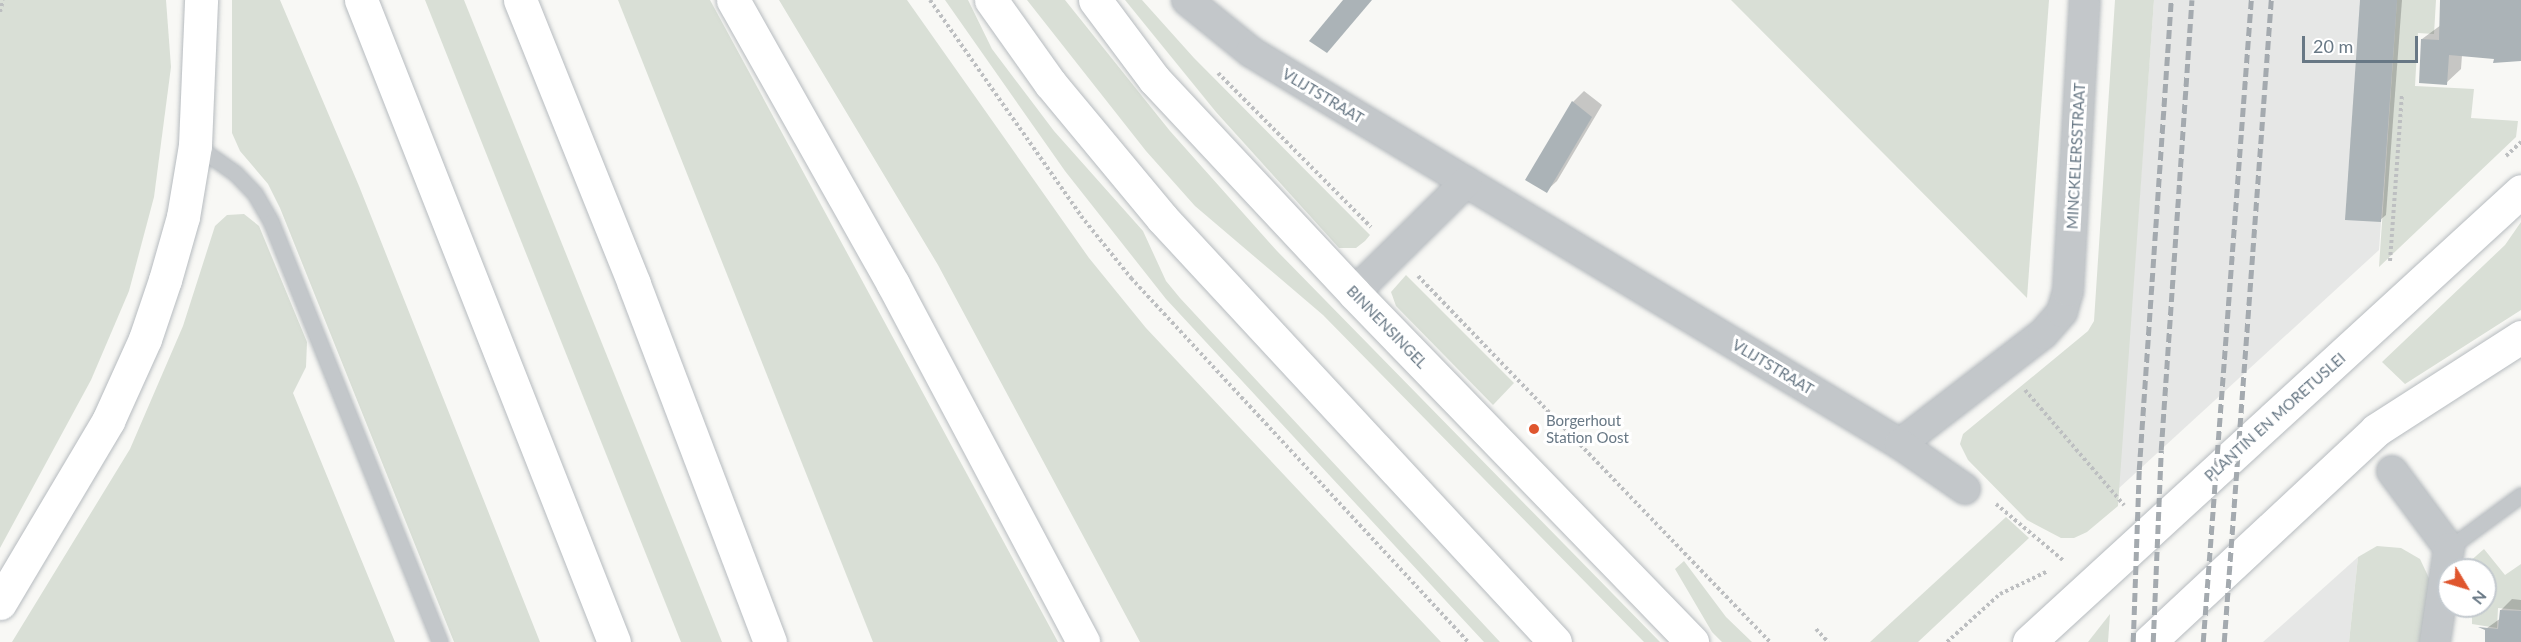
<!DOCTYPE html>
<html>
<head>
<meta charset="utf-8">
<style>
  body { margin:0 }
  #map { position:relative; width:2521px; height:642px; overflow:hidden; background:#f8f8f5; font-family:Lato,sans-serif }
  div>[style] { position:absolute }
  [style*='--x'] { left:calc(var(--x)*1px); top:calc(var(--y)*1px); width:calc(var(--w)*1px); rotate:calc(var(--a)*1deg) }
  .built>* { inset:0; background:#e6e7e6 }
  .green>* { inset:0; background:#d9dfd6 }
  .shadow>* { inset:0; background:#0003 }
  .building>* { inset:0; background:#abb3b7 }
  .path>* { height:4px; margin-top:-2px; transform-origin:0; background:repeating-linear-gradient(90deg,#bdbfc1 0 3px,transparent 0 6px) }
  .roads { filter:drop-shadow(0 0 2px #b6bbbf) drop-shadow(0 0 2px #b6bbbf) }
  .lane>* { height:15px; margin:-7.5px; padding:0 7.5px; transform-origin:7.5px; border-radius:7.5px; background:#c3c7ca }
  .street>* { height:30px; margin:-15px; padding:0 15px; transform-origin:15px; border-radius:15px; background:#c3c7ca }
  .secondary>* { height:33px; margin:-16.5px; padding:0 16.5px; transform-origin:16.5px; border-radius:16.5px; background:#fff }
  .primary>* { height:33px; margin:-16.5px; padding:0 16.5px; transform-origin:16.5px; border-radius:16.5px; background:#fff }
  .highway>* { height:33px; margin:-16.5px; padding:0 16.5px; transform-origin:16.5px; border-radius:16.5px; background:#fff }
  .rail>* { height:4.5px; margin-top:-2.25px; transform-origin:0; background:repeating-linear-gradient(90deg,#a4aaaf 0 9px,transparent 0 13.5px) }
  .dots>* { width:16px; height:16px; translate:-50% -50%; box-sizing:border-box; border:3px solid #fff; border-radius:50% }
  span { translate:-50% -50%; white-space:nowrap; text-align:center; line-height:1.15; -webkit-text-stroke:6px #fff; paint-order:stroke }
  .street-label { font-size:15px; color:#687885 }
  .poi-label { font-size:15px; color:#687885 }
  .left { translate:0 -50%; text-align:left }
  .north { position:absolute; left:2437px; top:558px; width:60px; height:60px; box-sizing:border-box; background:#fff; border:2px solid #c3c9ce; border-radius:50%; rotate:128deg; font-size:16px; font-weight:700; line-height:24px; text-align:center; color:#687885 }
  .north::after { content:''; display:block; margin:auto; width:21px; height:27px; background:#df562e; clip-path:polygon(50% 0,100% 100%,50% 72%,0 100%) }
  .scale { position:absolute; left:2302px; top:36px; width:116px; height:27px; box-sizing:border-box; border:3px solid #687885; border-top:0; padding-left:8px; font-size:18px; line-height:21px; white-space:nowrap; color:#687885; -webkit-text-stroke:4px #fff; paint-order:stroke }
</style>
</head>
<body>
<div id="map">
  <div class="built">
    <i style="clip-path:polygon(2154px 0,2397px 0,2379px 250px,2118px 489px)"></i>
    <i style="clip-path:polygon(2358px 557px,2349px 642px,2263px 642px)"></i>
  </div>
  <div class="green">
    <i style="clip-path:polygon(0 0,166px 0,171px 67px,154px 197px,129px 291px,91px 380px,0 548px)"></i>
    <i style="clip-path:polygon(232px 0,280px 0,359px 186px,540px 642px,454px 642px,280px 208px,268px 184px,240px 151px,232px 133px)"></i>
    <i style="clip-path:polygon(425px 0,464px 0,722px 642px,681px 642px)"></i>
    <i style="clip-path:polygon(618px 0,710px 0,1058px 642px,873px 642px)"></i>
    <i style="clip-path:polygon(779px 0,907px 0,1089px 258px,1146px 328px,1441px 642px,1140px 642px,938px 265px)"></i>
    <i style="clip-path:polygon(945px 0,968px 0,992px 49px,1054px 131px,1143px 231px,1166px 281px,1180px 298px,1500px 642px,1484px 642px,1166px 299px,1065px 171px)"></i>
    <i style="clip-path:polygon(1027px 0,1065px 0,1170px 131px,1277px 251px,1660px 642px,1644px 642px,1323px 315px,1195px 206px,1146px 151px)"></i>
    <i style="clip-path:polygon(1125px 0,1142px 0,1194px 58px,1370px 235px,1365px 241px,1356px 248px,1339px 248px,1216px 112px)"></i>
    <i style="clip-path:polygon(1731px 0,2049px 0,2027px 298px)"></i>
    <i style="clip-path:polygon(2115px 0,2154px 0,2118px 506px,2087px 532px,2074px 538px,2061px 538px,2027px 520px,1968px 460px,1960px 444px,1963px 434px,2088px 331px,2094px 321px)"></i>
    <i style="clip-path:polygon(2397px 0,2436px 0,2434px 34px,2418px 33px,2415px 86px,2474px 89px,2471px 118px,2518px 121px,2516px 137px,2379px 267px)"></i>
    <i style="clip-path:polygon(244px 214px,259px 226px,307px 342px,306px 367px,293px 393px,395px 642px,12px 642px,130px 449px,183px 326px,215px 226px,227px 215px)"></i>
    <i style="clip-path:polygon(2521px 222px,2521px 310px,2405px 384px,2382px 362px,2505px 245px)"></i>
    <i style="clip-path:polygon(1406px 275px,1514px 383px,1493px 405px,1396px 306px,1391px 292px)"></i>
    <i style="clip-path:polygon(2006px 517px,2029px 538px,1918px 642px,1870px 642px)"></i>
    <i style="clip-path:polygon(2377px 546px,2401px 548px,2420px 559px,2429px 578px,2430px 605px,2424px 642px,2349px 642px,2358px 557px)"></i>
    <i style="clip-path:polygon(2484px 549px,2505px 575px,2521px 564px,2521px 610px,2498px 608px,2497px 628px,2472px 624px,2472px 606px,2485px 606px,2485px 570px,2460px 570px)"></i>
    <i style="clip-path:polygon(1684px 561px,1726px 617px,1752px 642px,1722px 642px,1712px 632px,1675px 569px)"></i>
    <i style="clip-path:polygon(2110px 614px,2108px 642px,2088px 642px)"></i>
  </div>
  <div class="shadow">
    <i style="clip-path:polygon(2362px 0,2402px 0,2386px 215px,2380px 220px)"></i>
    <i style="clip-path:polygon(2442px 0,2521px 0,2521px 60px,2462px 55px,2461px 69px,2446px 83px,2422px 39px,2441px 25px)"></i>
    <i style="clip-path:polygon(1584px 91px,1602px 105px,1557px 181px,1546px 191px,1527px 180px,1573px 102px)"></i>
    <i style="clip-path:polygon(2512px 599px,2521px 600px,2521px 642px,2486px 642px,2487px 628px,2501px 618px,2501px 610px)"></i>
  </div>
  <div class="building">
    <i style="clip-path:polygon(1343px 0,1372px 0,1327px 53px,1309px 41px)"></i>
    <i style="clip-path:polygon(2360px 0,2397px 0,2381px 222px,2345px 220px)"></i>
    <i style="clip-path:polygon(2440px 0,2521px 0,2521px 61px,2493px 63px,2494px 59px,2449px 55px,2447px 85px,2419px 83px,2421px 39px,2439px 40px)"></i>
    <i style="clip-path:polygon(1572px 101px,1592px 117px,1547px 193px,1525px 180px)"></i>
    <i style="clip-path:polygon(2500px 610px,2521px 611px,2521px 642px,2485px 642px,2485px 630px,2478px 627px,2498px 629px)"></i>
  </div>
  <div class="path">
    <i style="--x:930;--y:0;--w:264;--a:55"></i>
    <i style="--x:1081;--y:216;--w:80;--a:51.1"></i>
    <i style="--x:1131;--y:278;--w:496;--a:47.2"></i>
    <i style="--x:0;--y:12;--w:12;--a:-76"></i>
    <i style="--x:1218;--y:73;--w:217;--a:45.2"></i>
    <i style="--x:2506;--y:156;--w:21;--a:-43"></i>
    <i style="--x:2390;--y:261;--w:167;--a:-85.9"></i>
    <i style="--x:1418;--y:276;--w:508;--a:46.12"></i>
    <i style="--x:2025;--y:390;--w:152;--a:49.3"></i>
    <i style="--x:1996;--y:504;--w:89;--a:40"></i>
    <i style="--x:1816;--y:629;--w:18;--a:47"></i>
    <i style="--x:1947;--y:642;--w:72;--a:-42.2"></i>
    <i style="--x:2000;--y:594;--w:53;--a:-25.6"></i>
  </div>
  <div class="roads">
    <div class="lane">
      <i style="--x:195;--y:145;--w:49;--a:35"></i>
      <i style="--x:235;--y:173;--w:29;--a:46"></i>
      <i style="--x:255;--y:194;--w:32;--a:60"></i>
      <i style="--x:271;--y:222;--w:453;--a:68.1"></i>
      <i style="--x:2449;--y:548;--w:89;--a:-36.4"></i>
    </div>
    <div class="street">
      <i style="--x:1187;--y:0;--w:82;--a:39.1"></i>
      <i style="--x:1251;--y:52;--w:758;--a:31.13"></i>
      <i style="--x:1900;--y:444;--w:180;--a:-37.6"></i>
      <i style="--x:2043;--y:334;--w:29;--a:-49"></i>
      <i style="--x:2062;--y:312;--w:22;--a:-74"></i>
      <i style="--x:2068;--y:291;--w:291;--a:-86.7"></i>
      <i style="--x:1354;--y:293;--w:158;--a:-44.7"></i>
      <i style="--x:1900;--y:444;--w:79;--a:34.7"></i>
      <i style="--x:2392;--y:471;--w:96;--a:53.5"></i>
      <i style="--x:2449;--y:548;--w:95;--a:98.5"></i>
    </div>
    <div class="secondary">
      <i style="--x:2029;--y:642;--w:667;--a:-42.51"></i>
      <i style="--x:2149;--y:642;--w:311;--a:-43"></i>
      <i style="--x:2376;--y:430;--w:172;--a:-32.7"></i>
    </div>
    <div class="primary">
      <i style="--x:991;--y:0;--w:102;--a:54.6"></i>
      <i style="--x:1050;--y:83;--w:175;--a:50.3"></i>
      <i style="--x:1162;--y:218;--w:578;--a:47.17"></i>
      <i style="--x:1095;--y:0;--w:99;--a:53.2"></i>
      <i style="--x:1154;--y:79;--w:293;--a:46.9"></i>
      <i style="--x:1354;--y:293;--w:486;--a:45.9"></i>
    </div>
    <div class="highway">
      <i style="--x:361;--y:0;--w:690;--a:68.49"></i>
      <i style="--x:520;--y:0;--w:306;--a:68.1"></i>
      <i style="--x:634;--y:284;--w:383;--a:69.2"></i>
      <i style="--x:733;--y:0;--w:326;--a:60.6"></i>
      <i style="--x:893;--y:284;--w:405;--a:62"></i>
      <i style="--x:0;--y:603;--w:212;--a:-59.3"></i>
      <i style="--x:108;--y:421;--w:90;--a:-65.7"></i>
      <i style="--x:145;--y:339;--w:62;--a:-71.3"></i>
      <i style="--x:165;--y:280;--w:66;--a:-74.1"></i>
      <i style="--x:183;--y:217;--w:73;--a:-80.5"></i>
      <i style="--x:195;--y:145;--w:145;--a:-87.6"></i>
    </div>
  </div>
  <div class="rail">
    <i style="--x:2133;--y:642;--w:172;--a:-88"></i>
    <i style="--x:2139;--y:470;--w:471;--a:-86.1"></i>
    <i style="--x:2153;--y:642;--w:192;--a:-87.6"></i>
    <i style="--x:2161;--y:450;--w:451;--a:-86.1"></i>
    <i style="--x:2203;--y:642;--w:644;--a:-85.72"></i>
    <i style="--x:2224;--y:642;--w:644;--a:-85.81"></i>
  </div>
  <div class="dots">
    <i style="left:1534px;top:429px;background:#df562e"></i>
  </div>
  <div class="street-label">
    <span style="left:1323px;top:96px;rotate:31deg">VLIJTSTRAAT</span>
    <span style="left:2076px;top:156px;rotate:-87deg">MINCKELERSSTRAAT</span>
    <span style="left:1387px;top:327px;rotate:46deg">BINNENSINGEL</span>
    <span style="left:1773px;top:367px;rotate:31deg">VLIJTSTRAAT</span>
    <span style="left:2275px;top:417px;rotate:-42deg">PLANTIN EN MORETUSLEI</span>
  </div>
  <div class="poi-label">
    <span class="left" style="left:1546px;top:429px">Borgerhout<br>Station Oost</span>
  </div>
  <div class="north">N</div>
  <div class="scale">20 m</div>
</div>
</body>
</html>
